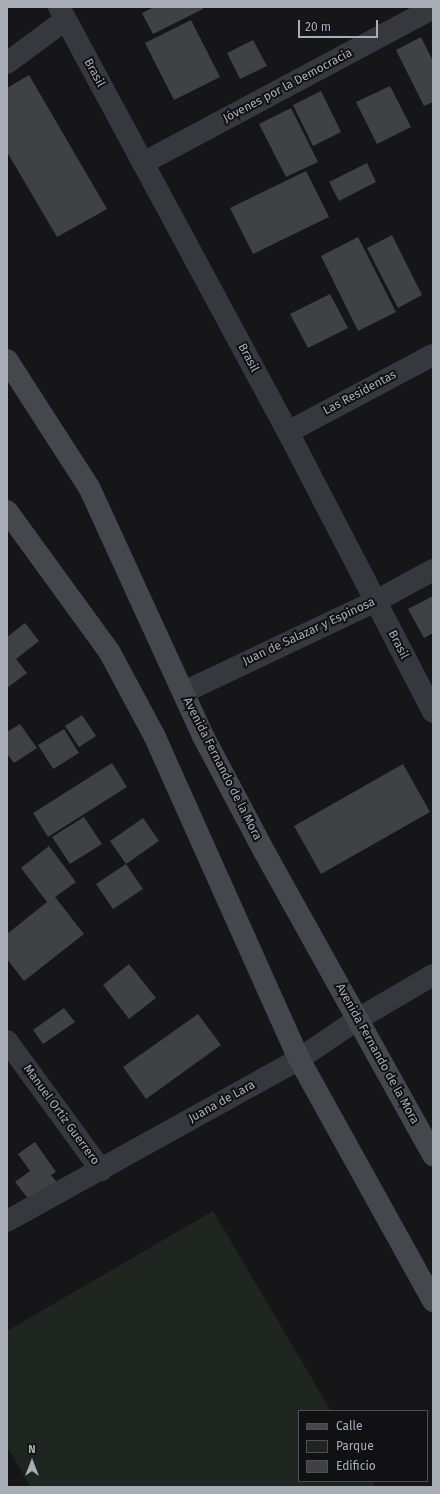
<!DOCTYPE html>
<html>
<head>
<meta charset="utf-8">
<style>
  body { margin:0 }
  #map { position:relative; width:440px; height:1494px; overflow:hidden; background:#161618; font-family:"Fira Sans",sans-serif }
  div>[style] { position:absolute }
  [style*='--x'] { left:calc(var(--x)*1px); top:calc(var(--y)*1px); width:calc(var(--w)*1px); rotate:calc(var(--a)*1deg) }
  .green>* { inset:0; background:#1e261f }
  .building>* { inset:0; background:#404145 }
  .street>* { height:22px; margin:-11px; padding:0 11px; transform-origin:11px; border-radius:11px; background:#37383d }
  .secondary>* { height:22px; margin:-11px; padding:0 11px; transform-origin:11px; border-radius:11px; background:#45474d }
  span { translate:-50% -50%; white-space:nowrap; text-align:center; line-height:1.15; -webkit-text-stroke:4px #111113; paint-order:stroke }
  .street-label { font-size:12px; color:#a8adb8 }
  .frame { position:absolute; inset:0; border:8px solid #a8adb8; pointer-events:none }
  .legend { position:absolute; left:298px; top:1410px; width:130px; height:72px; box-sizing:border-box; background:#111113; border:1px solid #4d4f55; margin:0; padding:5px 7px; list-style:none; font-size:12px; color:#a8adb8 }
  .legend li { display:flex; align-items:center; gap:8px; height:20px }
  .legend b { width:20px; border:1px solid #4d4f55 }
  .north { position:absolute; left:12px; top:1442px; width:40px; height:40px; -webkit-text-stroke:3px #111113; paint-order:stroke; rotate:0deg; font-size:11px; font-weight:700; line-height:16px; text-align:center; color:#a8adb8 }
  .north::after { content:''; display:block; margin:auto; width:14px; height:18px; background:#a8adb8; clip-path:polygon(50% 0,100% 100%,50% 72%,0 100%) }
  .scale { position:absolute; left:298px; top:20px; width:80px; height:18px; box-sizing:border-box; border:2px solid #a8adb8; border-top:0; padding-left:5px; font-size:12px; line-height:14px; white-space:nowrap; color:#a8adb8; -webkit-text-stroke:3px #111113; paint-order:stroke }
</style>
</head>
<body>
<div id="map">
  <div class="green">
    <i style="clip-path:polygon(213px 1211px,331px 1411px,299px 1411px,299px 1481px,372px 1481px,376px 1487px,31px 1487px,7px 1447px,7px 1331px)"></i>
  </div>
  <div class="building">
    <i style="clip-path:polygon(154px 7px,202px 7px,203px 9px,153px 34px,142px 13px)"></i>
    <i style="clip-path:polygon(191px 20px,220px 77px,174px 100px,145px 43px)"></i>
    <i style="clip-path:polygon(421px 37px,433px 61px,433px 102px,424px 106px,396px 50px)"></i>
    <i style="clip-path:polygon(253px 40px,267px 66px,240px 79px,227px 53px)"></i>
    <i style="clip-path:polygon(29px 75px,107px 209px,57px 237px,7px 152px,7px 88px)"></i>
    <i style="clip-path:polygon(390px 86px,411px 127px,377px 144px,356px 102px)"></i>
    <i style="clip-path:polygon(321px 91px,341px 132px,313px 146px,293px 105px)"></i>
    <i style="clip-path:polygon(291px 108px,318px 162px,286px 177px,259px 124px)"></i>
    <i style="clip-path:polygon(367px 163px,376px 182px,339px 201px,329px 182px)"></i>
    <i style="clip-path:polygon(306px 171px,329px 217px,253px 254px,230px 208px)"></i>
    <i style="clip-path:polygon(392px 235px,422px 295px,398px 308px,367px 248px)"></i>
    <i style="clip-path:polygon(358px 237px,396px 312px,358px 331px,321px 256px)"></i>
    <i style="clip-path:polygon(330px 294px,348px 328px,308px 348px,290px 314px)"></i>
    <i style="clip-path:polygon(433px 596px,433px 633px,424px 638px,408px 609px)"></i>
    <i style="clip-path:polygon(25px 623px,39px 641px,16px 659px,27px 673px,7px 688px,7px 637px)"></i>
    <i style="clip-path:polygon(82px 715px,96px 736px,79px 747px,65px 726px)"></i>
    <i style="clip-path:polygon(20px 724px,37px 748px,14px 763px,7px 754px,7px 732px)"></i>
    <i style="clip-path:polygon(64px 729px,79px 753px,53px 769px,38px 745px)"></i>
    <i style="clip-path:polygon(112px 763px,127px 787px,48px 837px,33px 813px)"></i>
    <i style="clip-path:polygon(403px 764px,430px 812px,321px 874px,294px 826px)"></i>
    <i style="clip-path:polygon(84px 817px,102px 844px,70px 864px,52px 837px)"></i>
    <i style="clip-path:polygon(143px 818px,159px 841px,126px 864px,110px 841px)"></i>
    <i style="clip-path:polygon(49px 846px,76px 882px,55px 897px,84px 934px,24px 981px,7px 959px,7px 934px,47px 902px,21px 868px)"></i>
    <i style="clip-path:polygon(126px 864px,143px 889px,113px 909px,96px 884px)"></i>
    <i style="clip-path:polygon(129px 964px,156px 998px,129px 1019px,103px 985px)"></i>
    <i style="clip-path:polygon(64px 1008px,75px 1022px,43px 1044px,33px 1030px)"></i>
    <i style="clip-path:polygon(198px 1014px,221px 1045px,146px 1099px,123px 1067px)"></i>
    <i style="clip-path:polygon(35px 1142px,56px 1172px,51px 1175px,61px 1187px,33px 1205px,15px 1182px,30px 1171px,18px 1154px)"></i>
  </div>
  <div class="street">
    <i style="--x:59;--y:7;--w:483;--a:61.7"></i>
    <i style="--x:288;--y:432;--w:315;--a:62.6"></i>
    <i style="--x:7;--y:63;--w:72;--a:-36.6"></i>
    <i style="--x:143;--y:163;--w:329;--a:-28.1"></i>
    <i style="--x:288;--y:432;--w:164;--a:-28"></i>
    <i style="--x:184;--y:692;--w:212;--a:-25.4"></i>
    <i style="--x:376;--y:601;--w:65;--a:-28.5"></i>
    <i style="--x:7;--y:1041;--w:160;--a:53.9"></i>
    <i style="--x:7;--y:1221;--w:334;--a:-29"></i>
    <i style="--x:299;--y:1059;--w:71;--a:-34.1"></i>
    <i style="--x:358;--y:1019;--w:87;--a:-30.4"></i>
  </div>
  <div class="secondary">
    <i style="--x:7;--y:360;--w:151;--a:57.2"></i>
    <i style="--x:89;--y:487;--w:274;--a:65.4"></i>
    <i style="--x:203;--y:736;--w:132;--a:62.1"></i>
    <i style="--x:265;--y:853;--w:346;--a:60.9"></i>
    <i style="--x:7;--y:511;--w:175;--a:54"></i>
    <i style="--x:110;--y:653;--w:93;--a:61.8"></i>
    <i style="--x:154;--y:735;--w:355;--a:65.9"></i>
    <i style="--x:299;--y:1059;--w:277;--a:61"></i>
  </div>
  <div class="street-label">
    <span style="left:94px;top:73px;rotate:61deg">Brasil</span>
    <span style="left:288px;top:86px;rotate:-28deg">Jóvenes por la Democracia</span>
    <span style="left:248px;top:358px;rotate:62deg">Brasil</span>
    <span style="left:360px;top:393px;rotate:-28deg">Las Residentas</span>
    <span style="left:309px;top:632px;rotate:-25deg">Juan de Salazar y Espinosa</span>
    <span style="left:398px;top:645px;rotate:63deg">Brasil</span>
    <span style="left:222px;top:769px;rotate:63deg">Avenida Fernando de la Mora</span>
    <span style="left:377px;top:1054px;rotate:61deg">Avenida Fernando de la Mora</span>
    <span style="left:222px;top:1102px;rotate:-29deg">Juana de Lara</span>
    <span style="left:61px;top:1115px;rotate:54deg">Manuel Ortiz Guerrero</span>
  </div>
  <div class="frame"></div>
  <ul class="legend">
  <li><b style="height:5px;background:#45474d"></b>Calle</li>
  <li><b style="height:11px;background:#1e261f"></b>Parque</li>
  <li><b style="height:11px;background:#404145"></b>Edificio</li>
  </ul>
  <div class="north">N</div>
  <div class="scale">20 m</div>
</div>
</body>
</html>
